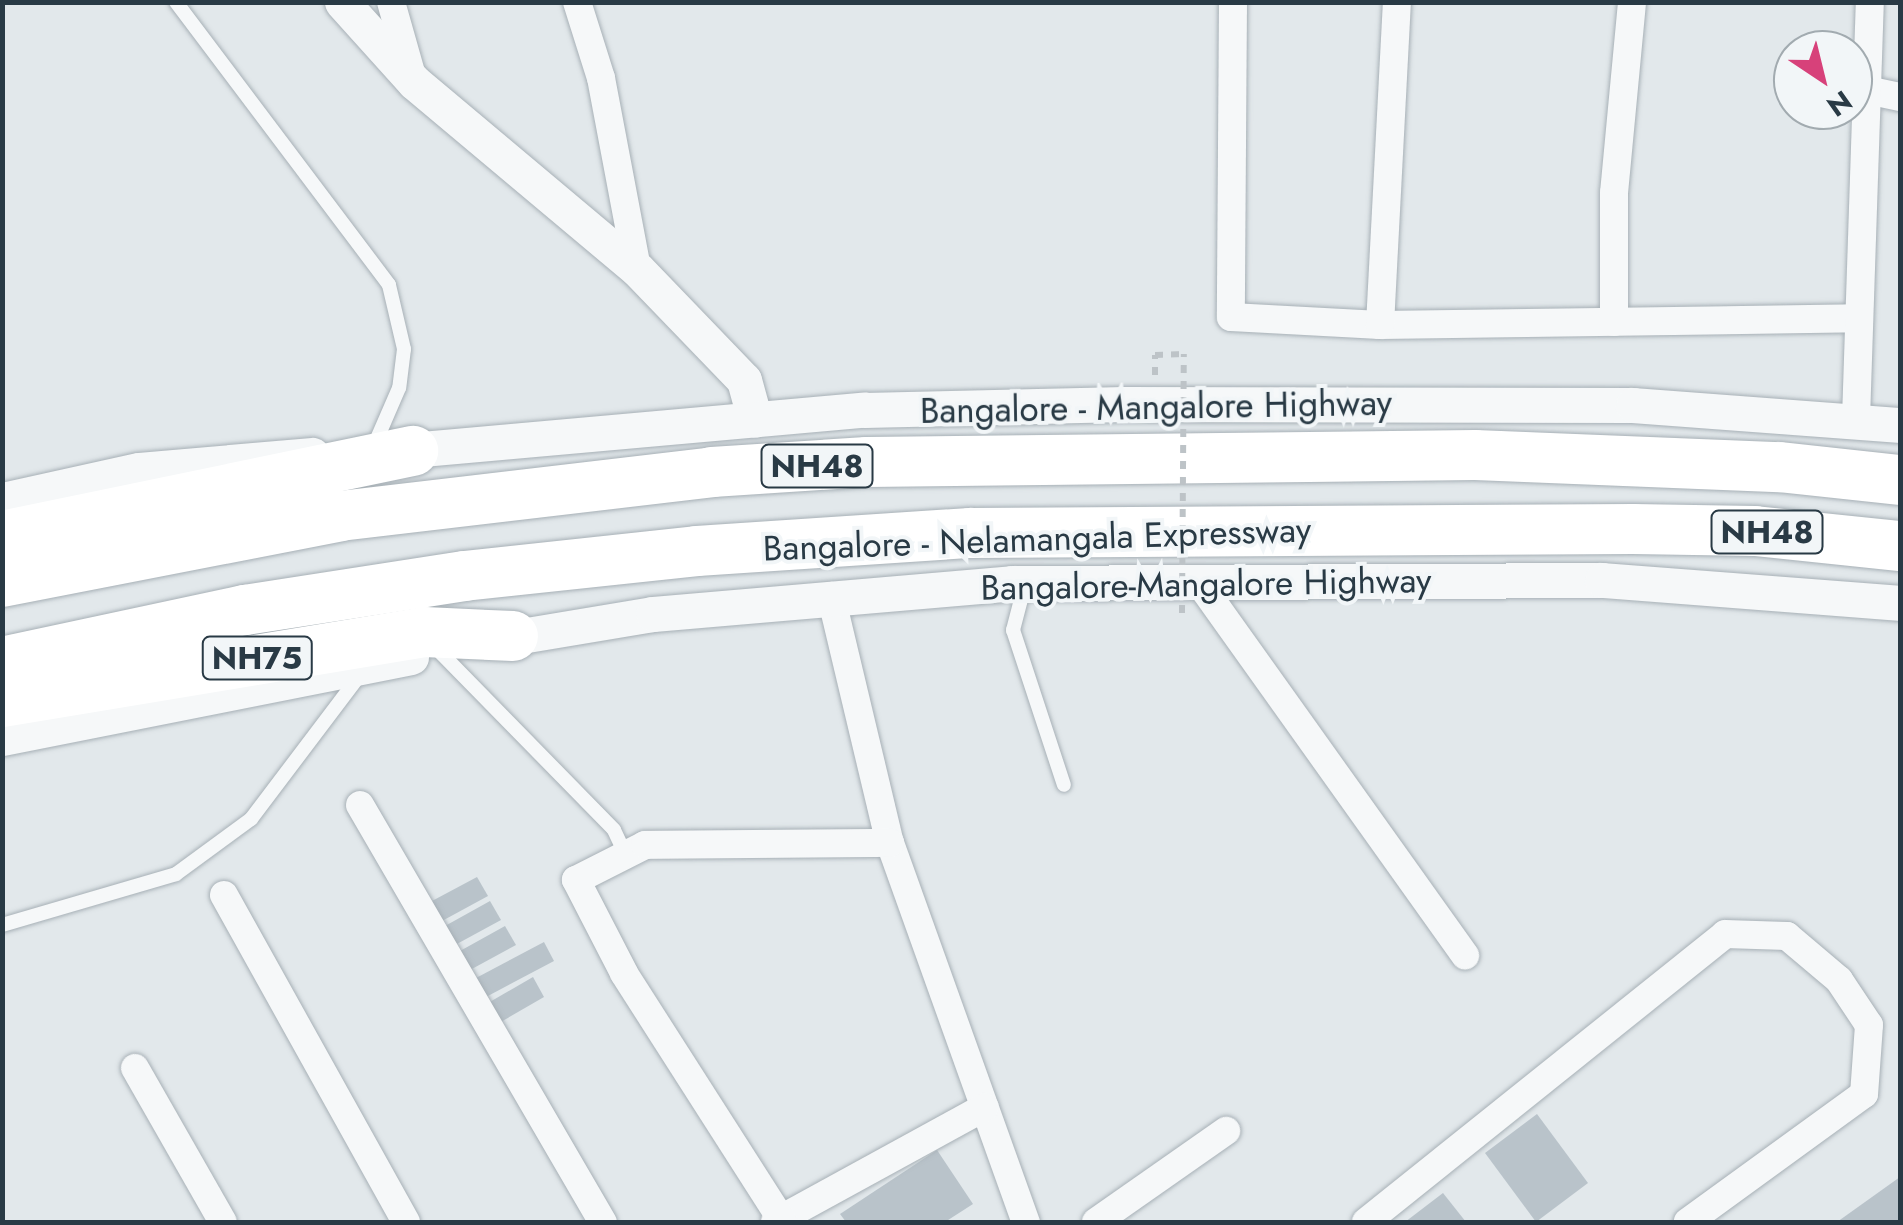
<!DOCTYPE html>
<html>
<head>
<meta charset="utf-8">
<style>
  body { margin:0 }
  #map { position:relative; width:1903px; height:1225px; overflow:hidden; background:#e2e8eb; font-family:Jost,sans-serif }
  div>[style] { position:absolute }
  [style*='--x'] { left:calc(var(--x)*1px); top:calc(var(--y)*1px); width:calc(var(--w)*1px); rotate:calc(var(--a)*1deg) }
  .building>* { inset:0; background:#b9c3ca }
  .path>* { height:6px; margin-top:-3px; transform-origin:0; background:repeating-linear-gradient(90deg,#bdc3c7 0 8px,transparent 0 16px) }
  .roads { filter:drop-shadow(0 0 2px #a7b0b6) drop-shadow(0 0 2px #a7b0b6) }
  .service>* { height:14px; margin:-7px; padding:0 7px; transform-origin:7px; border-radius:7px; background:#f6f8f9 }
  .minor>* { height:28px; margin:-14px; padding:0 14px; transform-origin:14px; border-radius:14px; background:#f6f8f9 }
  .tertiary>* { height:35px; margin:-17.5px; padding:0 17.5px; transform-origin:17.5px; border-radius:17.5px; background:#f6f8f9 }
  .motorway>* { height:50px; margin:-25px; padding:0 25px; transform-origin:25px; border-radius:25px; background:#fff }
  .path-bridge>* { height:6px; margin-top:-3px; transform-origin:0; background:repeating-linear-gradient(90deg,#bdc3c7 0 8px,transparent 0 16px) }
  span { translate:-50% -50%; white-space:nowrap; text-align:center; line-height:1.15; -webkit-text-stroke:8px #f2f6f8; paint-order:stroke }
  .shield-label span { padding:2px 8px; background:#f2f6f8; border:2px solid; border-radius:8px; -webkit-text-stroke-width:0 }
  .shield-label { font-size:32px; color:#293a45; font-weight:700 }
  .street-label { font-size:35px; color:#293a45 }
  .frame { position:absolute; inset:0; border:5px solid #293a45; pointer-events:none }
  .north { position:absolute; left:1773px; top:30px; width:100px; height:100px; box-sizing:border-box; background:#f2f6f8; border:2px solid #a2abb0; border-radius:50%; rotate:145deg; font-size:28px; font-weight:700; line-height:40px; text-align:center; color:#293a45 }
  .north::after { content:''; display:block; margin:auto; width:35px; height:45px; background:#d7417a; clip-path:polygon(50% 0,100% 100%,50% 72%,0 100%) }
</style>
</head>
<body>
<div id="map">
  <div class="building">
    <i style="clip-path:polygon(477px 877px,488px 896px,442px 921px,432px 901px)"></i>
    <i style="clip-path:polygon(490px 901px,501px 920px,455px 945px,445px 926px)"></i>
    <i style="clip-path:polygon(505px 926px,516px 945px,470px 970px,460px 951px)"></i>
    <i style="clip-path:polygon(544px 942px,554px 961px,486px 997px,476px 978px)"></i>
    <i style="clip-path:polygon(533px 977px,544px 997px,499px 1023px,488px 1003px)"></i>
    <i style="clip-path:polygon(1537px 1114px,1588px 1183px,1536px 1222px,1485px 1153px)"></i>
    <i style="clip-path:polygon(937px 1150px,973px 1204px,945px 1222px,846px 1222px,840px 1214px)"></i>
    <i style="clip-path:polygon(1900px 1177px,1900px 1222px,1837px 1222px)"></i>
    <i style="clip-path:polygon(1443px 1193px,1466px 1222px,1405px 1222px)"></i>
  </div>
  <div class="path">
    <i style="--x:1155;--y:375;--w:20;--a:-90"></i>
    <i style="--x:1155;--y:355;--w:29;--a:-2"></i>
  </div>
  <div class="roads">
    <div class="service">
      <i style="--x:176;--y:2;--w:354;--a:53"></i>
      <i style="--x:389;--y:285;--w:66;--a:76.8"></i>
      <i style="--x:404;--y:349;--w:39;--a:97"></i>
      <i style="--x:399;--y:388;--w:65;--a:113.4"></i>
      <i style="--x:1025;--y:584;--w:48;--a:104.6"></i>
      <i style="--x:1013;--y:630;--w:163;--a:71.8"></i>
      <i style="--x:439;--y:651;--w:250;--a:45.6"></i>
      <i style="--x:614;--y:830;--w:26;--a:65"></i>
      <i style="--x:2;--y:925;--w:181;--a:-16.3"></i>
      <i style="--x:176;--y:874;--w:93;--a:-36.3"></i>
      <i style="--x:251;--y:819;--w:186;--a:-52.9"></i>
    </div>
    <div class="minor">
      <i style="--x:391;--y:2;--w:77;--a:74.2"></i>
      <i style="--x:577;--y:2;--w:80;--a:72.5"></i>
      <i style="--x:601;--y:78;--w:194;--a:79.3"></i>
      <i style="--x:1233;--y:2;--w:315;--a:90.4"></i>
      <i style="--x:1231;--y:317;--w:149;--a:3.1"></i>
      <i style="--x:1380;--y:325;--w:479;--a:-0.8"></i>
      <i style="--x:1867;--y:90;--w:34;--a:12"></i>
      <i style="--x:1614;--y:322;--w:129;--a:-90"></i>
      <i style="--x:1614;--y:193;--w:192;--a:-84.6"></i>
      <i style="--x:1380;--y:325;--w:323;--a:-87"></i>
      <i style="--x:1856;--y:419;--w:417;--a:-88.1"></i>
      <i style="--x:1198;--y:581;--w:460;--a:54.5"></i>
      <i style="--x:831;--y:596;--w:254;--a:76.6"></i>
      <i style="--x:890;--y:843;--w:403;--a:70.3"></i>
      <i style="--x:360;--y:805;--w:483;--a:59.8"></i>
      <i style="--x:224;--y:895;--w:374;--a:60.9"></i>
      <i style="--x:135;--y:1068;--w:177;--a:60.3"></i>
      <i style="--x:775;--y:1222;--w:239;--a:-28.7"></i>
      <i style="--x:783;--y:1222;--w:295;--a:-122.6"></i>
      <i style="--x:624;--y:973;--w:105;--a:-117.3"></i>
      <i style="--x:576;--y:880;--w:77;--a:-26.9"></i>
      <i style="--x:645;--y:845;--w:245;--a:-0.5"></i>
      <i style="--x:1096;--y:1222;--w:159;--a:-35"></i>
      <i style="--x:1366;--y:1222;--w:460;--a:-38.7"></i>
      <i style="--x:1725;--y:934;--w:62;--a:1.8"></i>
      <i style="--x:1787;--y:936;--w:68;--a:40.2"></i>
      <i style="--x:1839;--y:980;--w:54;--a:56.3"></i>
      <i style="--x:1869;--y:1025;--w:69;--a:94.1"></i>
      <i style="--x:1864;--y:1094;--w:218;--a:144"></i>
    </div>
    <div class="tertiary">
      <i style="--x:342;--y:2;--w:108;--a:48"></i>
      <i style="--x:414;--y:82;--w:291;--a:40"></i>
      <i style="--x:637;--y:269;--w:154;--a:46.1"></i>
      <i style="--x:744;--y:380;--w:41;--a:74.6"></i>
      <i style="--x:389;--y:452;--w:477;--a:-5.1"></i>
      <i style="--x:864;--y:410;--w:260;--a:-1.3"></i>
      <i style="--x:1124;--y:404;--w:509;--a:0.11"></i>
      <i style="--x:1633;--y:405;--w:268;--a:4.3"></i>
      <i style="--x:2;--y:500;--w:140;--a:-12.4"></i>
      <i style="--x:139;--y:470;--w:174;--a:-5"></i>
      <i style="--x:491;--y:641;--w:164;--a:-9.5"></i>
      <i style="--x:653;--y:614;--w:360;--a:-4.9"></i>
      <i style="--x:1012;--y:583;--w:590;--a:-0.29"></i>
      <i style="--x:1602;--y:580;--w:299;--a:4.4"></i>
      <i style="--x:2;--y:738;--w:417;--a:-11.2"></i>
    </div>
    <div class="motorway">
      <i style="--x:2;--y:536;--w:420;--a:-11.7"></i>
      <i style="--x:2;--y:582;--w:344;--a:-11"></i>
      <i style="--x:340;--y:516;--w:375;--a:-6.7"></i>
      <i style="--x:712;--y:472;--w:155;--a:-3.7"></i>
      <i style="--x:867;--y:462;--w:608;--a:-0.66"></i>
      <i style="--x:1475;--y:455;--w:305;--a:2.3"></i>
      <i style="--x:1780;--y:467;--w:121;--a:6.2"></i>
      <i style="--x:2;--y:662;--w:249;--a:-12.1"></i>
      <i style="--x:245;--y:610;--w:222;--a:-8.8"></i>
      <i style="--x:464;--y:576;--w:234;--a:-6.1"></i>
      <i style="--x:697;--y:551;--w:274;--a:-3.8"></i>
      <i style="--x:970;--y:533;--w:663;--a:-0.35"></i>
      <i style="--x:1633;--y:529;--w:122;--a:0.9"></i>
      <i style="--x:1755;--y:531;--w:146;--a:5.9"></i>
      <i style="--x:2;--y:702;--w:428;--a:-9.4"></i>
      <i style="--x:424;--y:632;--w:89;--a:2.6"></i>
    </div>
  </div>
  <div class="path-bridge">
    <i style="--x:1182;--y:613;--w:259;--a:-89.6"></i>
  </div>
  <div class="shield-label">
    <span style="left:817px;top:466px">NH48</span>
    <span style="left:1767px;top:532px">NH48</span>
    <span style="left:257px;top:658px">NH75</span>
  </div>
  <div class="street-label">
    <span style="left:1156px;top:407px;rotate:-1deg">Bangalore - Mangalore Highway</span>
    <span style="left:1037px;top:539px;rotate:-2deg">Bangalore - Nelamangala Expressway</span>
    <span style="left:1206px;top:584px;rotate:-1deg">Bangalore-Mangalore Highway</span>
  </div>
  <div class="frame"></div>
  <div class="north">N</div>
</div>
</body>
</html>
